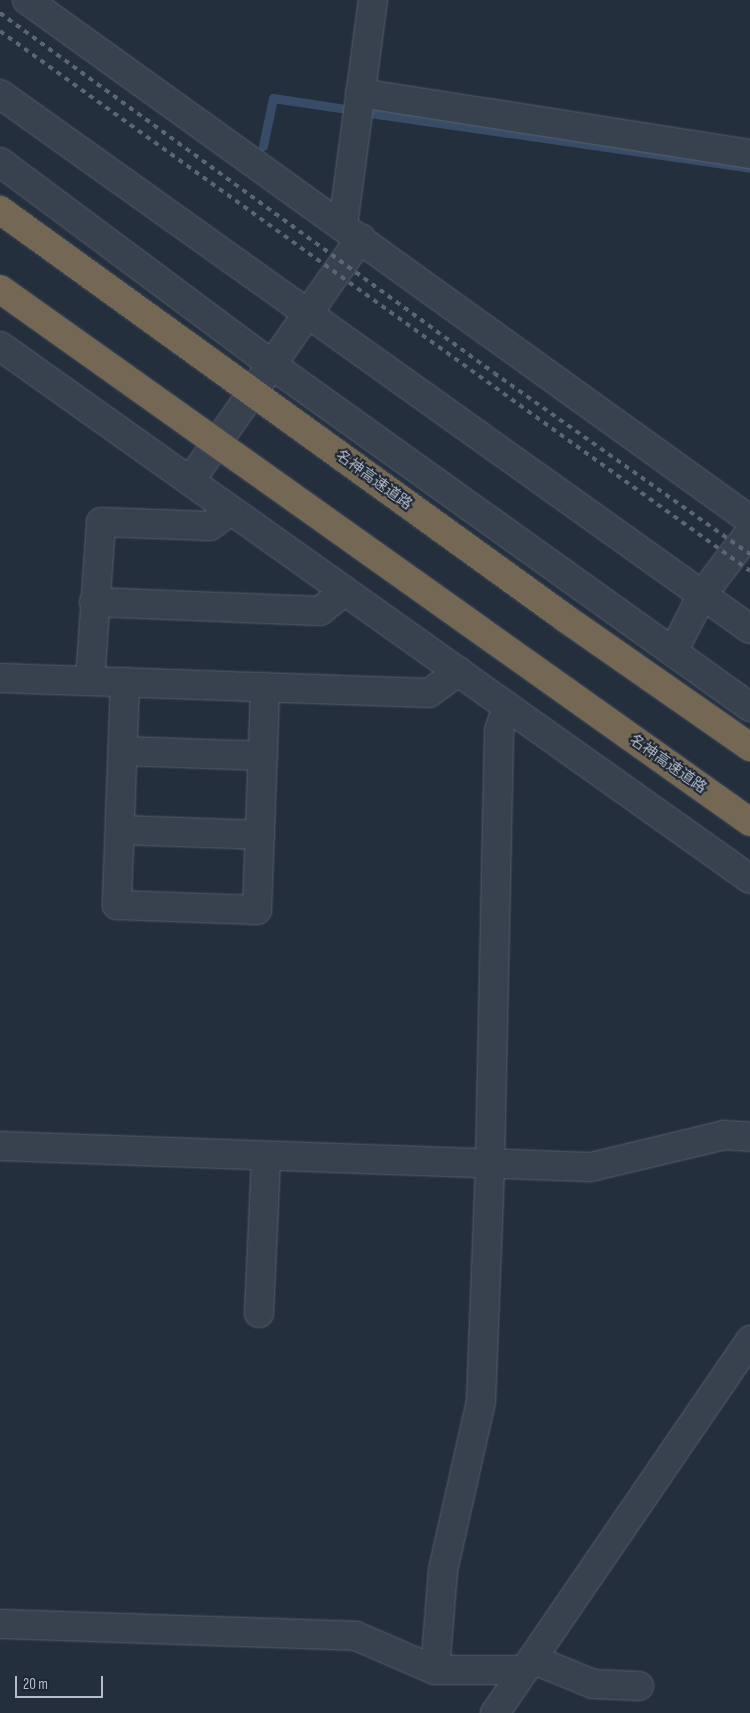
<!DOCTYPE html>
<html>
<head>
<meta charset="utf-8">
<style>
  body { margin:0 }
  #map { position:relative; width:750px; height:1713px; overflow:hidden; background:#242f3e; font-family:"Sofia Sans Condensed","Noto Sans JP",sans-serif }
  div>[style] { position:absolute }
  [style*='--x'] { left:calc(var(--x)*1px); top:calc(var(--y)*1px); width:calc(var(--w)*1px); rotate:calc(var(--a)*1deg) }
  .stream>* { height:9px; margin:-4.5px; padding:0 4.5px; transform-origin:4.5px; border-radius:4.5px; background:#394c67 }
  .roads { filter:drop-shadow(0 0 1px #565f6c) drop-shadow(0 0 1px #565f6c) }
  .minor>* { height:28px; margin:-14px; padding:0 14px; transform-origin:14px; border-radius:14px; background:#38414e }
  .rail>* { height:4px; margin-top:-2px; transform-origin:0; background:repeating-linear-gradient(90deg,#5a6575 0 5px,transparent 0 10px) }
  .bridges { filter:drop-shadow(0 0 1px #434c59) drop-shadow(0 0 1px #434c59) }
  .highway-bridge>* { height:28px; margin:-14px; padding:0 14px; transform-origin:14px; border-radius:14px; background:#746855 }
  span { translate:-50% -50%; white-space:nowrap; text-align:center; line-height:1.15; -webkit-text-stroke:4px #1d2633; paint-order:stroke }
  .street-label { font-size:15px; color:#b4bcc9 }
  .scale { position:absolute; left:15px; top:1676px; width:88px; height:22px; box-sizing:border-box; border:2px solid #b4bcc9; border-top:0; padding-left:6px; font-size:15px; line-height:18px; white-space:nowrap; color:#b4bcc9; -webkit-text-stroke:4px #1d2633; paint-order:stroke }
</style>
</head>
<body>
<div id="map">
  <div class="stream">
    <i style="--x:370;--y:113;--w:384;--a:8.2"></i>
    <i style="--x:263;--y:146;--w:49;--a:-78.2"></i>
    <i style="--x:273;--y:98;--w:75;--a:8.5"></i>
  </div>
  <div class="roads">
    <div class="minor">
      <i style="--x:27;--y:0;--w:891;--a:35.72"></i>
      <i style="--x:360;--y:93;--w:395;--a:8.9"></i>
      <i style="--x:0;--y:94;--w:921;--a:35.5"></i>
      <i style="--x:0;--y:162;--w:339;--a:36.7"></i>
      <i style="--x:272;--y:365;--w:588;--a:35.58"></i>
      <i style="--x:343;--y:225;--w:227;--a:-82.4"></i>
      <i style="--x:0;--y:346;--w:920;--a:35.4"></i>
      <i style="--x:190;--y:481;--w:297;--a:-54.9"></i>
      <i style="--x:94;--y:602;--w:226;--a:2.3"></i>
      <i style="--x:320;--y:611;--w:32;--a:-39"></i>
      <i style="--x:673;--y:652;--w:64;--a:-63"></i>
      <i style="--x:702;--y:595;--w:79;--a:-52.7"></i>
      <i style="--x:0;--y:678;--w:429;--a:2"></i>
      <i style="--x:429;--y:693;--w:37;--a:-36"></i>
      <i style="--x:90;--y:681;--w:159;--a:-86"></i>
      <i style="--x:101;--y:522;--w:109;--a:2.1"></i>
      <i style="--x:210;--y:526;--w:26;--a:-37"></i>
      <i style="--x:125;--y:682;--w:223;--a:92.1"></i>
      <i style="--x:117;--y:905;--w:140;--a:2"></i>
      <i style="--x:257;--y:910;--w:223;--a:-87.9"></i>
      <i style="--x:123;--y:751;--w:140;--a:2"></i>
      <i style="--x:120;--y:830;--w:140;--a:2"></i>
      <i style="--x:0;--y:1146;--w:591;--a:2.04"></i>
      <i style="--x:591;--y:1167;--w:137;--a:-13.5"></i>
      <i style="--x:724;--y:1135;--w:26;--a:4"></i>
      <i style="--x:259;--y:1313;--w:157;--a:-87.4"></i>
      <i style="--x:0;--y:1624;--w:356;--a:1.9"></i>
      <i style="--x:356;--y:1636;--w:86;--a:23.3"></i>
      <i style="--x:435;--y:1670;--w:89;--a:0"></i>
      <i style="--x:532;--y:1659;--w:66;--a:22.3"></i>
      <i style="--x:593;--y:1684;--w:46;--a:2.5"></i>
      <i style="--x:435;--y:1670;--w:100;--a:-85.4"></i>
      <i style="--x:443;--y:1570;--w:173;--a:-77.3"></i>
      <i style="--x:481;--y:1401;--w:238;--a:-87.8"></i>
      <i style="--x:490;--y:1163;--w:432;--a:-88.8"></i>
      <i style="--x:499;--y:731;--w:26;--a:-72"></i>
      <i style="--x:495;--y:1713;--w:452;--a:-55.6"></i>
    </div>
  </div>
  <div class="rail">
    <i style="--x:0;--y:13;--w:611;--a:36.08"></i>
    <i style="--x:494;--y:373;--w:314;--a:35.3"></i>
    <i style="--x:0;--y:31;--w:924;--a:35.75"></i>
  </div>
  <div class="bridges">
    <div class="highway-bridge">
      <i style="--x:0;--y:210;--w:697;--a:35.83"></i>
      <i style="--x:565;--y:618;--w:226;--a:34.9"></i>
      <i style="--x:0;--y:289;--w:920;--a:35.4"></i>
    </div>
  </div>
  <div class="street-label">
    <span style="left:374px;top:480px;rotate:36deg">名神高速道路</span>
    <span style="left:668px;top:764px;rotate:35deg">名神高速道路</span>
  </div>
  <div class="scale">20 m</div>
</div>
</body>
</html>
